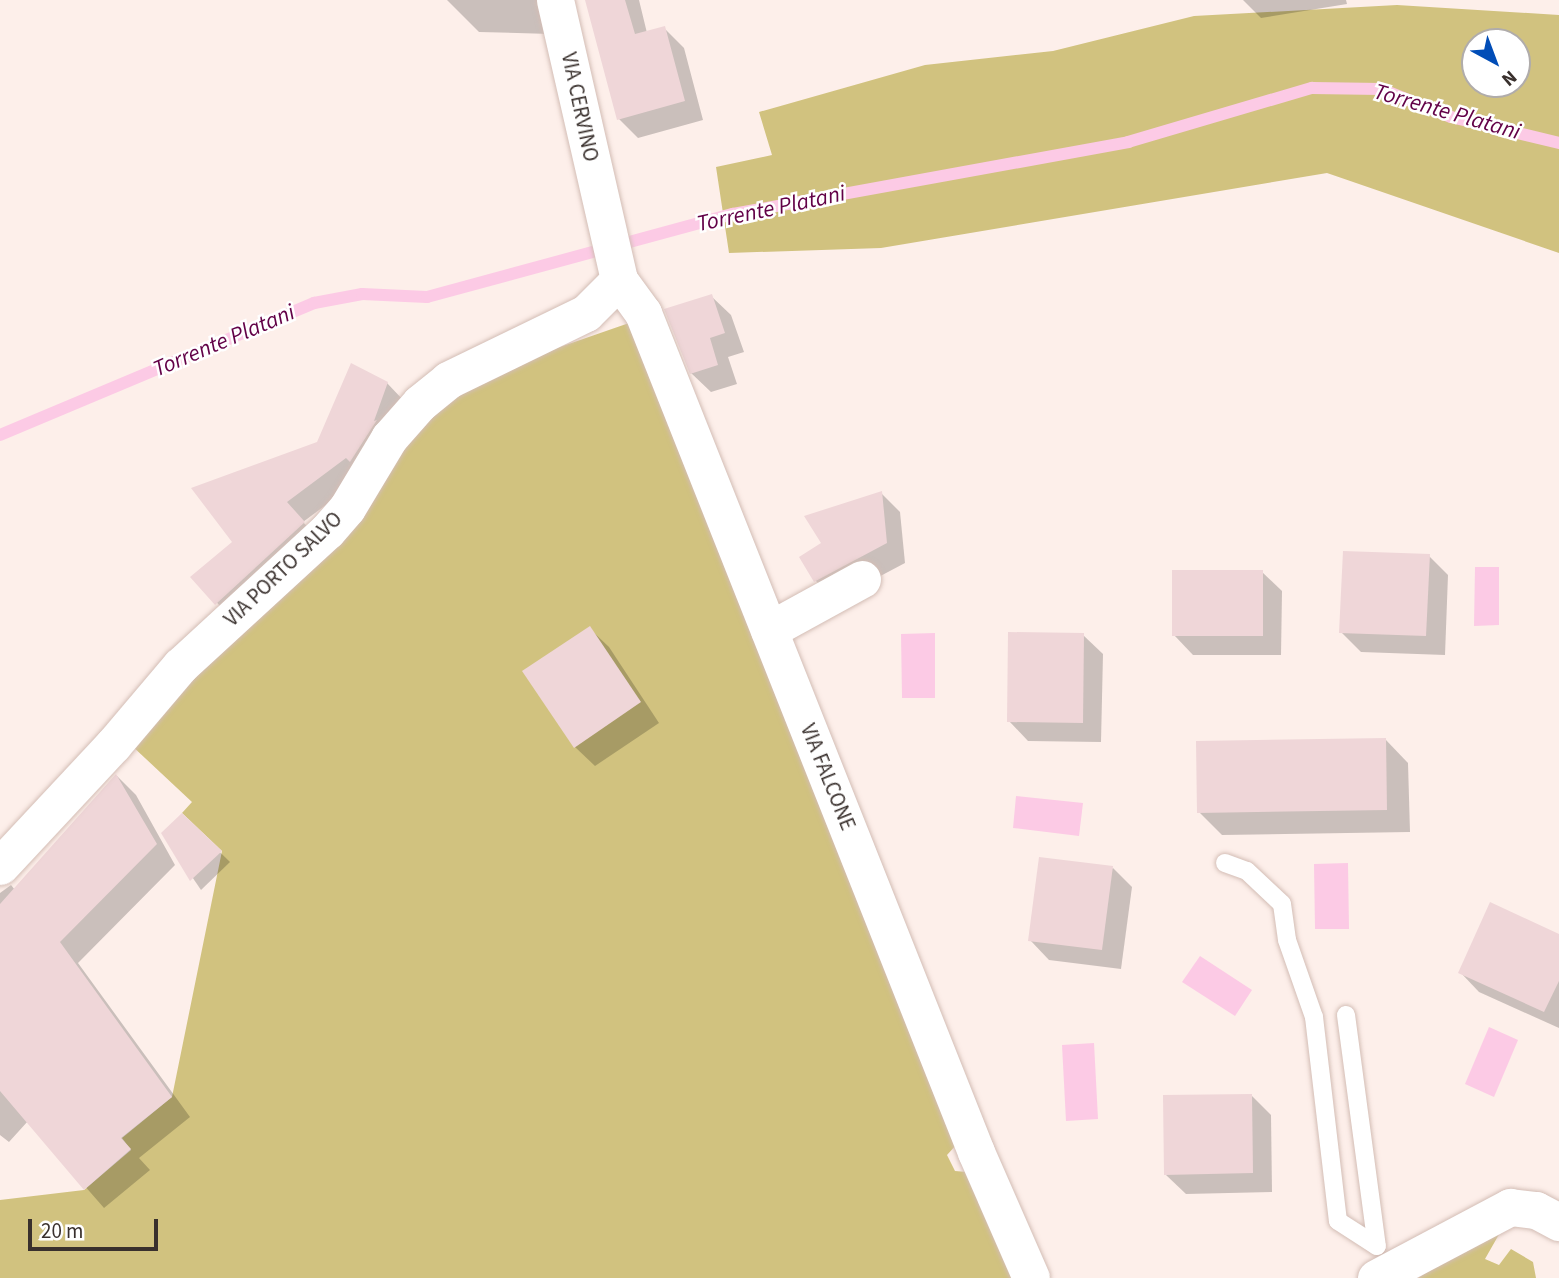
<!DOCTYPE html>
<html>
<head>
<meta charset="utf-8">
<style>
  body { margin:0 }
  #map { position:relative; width:1559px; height:1278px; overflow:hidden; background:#fdefea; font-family:"Source Sans 3",sans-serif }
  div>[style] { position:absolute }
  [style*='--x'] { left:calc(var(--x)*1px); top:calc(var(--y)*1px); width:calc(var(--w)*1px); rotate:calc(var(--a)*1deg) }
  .green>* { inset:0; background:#d1c27f }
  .water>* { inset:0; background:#fccae5 }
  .shadow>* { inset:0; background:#0003 }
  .stream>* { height:12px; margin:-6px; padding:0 6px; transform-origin:6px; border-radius:6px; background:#fccae5 }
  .building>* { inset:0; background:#efd6d8 }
  .roads { filter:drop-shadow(0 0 2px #d3bdb5) drop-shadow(0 0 2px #d3bdb5) }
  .lane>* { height:18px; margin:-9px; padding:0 9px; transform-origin:9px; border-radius:9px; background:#fff }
  .street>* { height:37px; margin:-18.5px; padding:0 18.5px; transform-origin:18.5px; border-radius:18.5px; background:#fff }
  span { translate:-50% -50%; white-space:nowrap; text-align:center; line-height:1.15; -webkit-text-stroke:5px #fff; paint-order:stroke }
  .street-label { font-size:21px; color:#39302d }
  .water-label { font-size:23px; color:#620147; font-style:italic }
  .north { position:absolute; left:1461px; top:28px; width:70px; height:70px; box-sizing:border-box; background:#fff; border:2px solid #b0acab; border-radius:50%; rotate:139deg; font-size:19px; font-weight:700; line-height:28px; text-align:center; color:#39302d }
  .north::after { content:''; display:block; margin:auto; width:24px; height:32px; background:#014db7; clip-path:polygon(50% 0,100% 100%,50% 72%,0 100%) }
  .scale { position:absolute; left:28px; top:1219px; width:130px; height:32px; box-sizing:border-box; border:4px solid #39302d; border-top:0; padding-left:9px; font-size:21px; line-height:24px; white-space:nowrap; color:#39302d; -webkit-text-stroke:5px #fff; paint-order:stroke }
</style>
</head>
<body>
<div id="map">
  <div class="green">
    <i style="clip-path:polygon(evenodd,1397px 5px,1559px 15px,1559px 253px,1327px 173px,881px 248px,729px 253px,716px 167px,772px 155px,759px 112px,925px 65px,1053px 51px,1194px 16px,1397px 5px,1475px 42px,1517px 42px,1517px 84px,1475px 84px,1475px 42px)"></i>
    <i style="clip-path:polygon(632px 322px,957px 1144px,947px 1155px,955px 1171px,967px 1172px,1014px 1278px,0 1278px,0 1200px,84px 1190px,131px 1150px,122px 1138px,172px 1097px,222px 851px,182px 813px,192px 802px,130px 744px,409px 438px,482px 374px)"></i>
    <i style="clip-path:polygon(1506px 1222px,1485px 1259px,1499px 1265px,1511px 1249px,1533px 1262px,1536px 1278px,1418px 1278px)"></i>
  </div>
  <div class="water">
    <i style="clip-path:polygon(1475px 567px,1499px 567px,1499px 625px,1474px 626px)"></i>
    <i style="clip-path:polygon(935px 633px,935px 698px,902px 698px,901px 634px)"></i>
    <i style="clip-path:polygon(1016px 796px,1083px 803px,1079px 836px,1013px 828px)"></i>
    <i style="clip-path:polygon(1348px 863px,1349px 929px,1315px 929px,1314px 864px)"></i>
    <i style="clip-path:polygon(1200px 956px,1252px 990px,1235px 1016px,1182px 982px)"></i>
    <i style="clip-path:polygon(1489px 1027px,1518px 1040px,1494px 1097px,1465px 1084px)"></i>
    <i style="clip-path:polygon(1094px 1043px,1098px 1119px,1066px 1121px,1062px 1045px)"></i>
  </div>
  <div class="shadow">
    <i style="clip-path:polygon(447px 0,552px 0,551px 34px,479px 32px)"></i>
    <i style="clip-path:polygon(587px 0,639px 0,647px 33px,664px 28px,684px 48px,703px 120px,638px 138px,619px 119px)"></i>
    <i style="clip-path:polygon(1243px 0,1346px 0,1347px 4px,1261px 18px)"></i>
    <i style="clip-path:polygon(711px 296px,731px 315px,744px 352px,728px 357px,737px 384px,711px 392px,691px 373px)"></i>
    <i style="clip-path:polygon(387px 383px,405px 402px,366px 475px,303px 522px,322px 542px,235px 622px,193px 577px,234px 542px,318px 443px)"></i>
    <i style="clip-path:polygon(881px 493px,900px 512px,905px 563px,835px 600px,815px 580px,824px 544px)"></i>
    <i style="clip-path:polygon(1429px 556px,1448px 575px,1445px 655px,1361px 652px,1341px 632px)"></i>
    <i style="clip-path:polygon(1262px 572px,1282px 591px,1281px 655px,1193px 655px,1174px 635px)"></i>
    <i style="clip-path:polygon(589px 628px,609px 647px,659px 723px,595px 766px,575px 747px)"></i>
    <i style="clip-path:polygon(1083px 635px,1103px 654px,1101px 742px,1028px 741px,1009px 721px)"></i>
    <i style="clip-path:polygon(1385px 739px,1408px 763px,1410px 832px,1222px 835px,1199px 812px)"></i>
    <i style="clip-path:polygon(117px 776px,136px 795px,175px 865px,78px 963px,190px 1117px,139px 1158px,150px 1170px,104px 1208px,28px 1121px,9px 1142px,0 1135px,0 893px,11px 885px,15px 890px)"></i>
    <i style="clip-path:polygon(182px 815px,230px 862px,201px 890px,163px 834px)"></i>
    <i style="clip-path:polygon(1113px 868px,1132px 887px,1121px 969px,1049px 960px,1030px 940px)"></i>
    <i style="clip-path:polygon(1559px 936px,1559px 1028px,1479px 992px,1460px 972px)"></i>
    <i style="clip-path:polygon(1251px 1095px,1271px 1115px,1272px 1192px,1186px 1194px,1166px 1175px)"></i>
  </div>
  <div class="stream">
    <i style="--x:0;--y:435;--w:341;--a:-22.8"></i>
    <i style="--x:314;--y:303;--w:49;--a:-10.6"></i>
    <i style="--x:362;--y:294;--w:65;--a:2.6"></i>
    <i style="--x:427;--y:297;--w:317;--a:-15.2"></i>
    <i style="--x:733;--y:214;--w:402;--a:-10.3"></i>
    <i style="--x:1128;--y:142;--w:192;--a:-16.4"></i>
    <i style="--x:1312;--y:88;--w:69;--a:0.8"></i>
    <i style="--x:1381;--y:89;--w:75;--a:21.8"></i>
    <i style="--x:1451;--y:117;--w:111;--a:13.5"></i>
  </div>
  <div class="building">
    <i style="clip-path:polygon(585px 0,625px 0,635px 34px,665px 26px,685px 101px,617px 120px)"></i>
    <i style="clip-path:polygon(712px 294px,725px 333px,710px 338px,718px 365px,690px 374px,664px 309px)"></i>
    <i style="clip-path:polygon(351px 363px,388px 382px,374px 421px,377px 420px,350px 462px,346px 458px,287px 502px,305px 522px,215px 605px,190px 577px,232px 542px,191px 488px,317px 442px)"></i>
    <i style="clip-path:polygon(882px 491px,887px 543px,814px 582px,799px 557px,821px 543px,804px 516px)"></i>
    <i style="clip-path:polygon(1343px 551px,1430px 554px,1426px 636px,1339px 633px)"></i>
    <i style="clip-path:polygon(1172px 570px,1263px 570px,1263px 636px,1172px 636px)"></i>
    <i style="clip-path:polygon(590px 626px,641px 702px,574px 748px,522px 671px)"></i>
    <i style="clip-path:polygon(1008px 632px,1084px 633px,1083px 723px,1007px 722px)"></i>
    <i style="clip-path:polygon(1386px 738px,1387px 810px,1197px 813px,1196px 741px)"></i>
    <i style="clip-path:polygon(116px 774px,157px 844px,60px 942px,172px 1097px,121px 1138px,131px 1149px,84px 1190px,0 1091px,0 904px)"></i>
    <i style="clip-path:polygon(182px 813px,222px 851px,190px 881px,161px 833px)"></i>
    <i style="clip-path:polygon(1039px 857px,1113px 866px,1102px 950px,1028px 941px)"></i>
    <i style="clip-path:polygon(1490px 902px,1559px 934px,1559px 981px,1544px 1012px,1458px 973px)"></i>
    <i style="clip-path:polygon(1252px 1094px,1253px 1173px,1164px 1175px,1163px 1095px)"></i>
  </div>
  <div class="roads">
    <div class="lane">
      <i style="--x:1225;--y:863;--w:23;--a:20"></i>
      <i style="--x:1247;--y:871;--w:48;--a:43.3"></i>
      <i style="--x:1282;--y:904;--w:36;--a:82"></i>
      <i style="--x:1287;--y:940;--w:82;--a:70.7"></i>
      <i style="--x:1314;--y:1017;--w:205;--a:83.3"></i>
      <i style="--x:1338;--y:1221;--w:46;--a:32.7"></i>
      <i style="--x:1346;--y:1015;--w:233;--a:82.4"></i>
    </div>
    <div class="street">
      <i style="--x:555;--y:0;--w:287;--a:77.1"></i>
      <i style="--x:619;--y:280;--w:41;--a:54"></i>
      <i style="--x:643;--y:313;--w:903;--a:68.35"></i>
      <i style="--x:976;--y:1152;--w:137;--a:66.4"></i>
      <i style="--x:769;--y:630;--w:106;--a:-28.7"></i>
      <i style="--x:0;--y:866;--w:166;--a:-47"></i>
      <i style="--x:113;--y:745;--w:104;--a:-49.7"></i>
      <i style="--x:180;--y:666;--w:200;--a:-42.6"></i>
      <i style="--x:327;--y:531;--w:30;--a:-49"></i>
      <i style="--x:347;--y:508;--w:82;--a:-59"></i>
      <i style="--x:389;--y:438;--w:47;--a:-48.5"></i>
      <i style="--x:420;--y:403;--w:36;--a:-39"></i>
      <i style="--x:448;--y:380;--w:153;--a:-25.9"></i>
      <i style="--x:586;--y:313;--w:47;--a:-45"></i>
      <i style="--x:1376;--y:1278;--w:152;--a:-27.9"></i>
      <i style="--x:1510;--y:1207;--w:26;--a:7"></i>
      <i style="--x:1536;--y:1210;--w:26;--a:28"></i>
    </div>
  </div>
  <div class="street-label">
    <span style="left:580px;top:107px;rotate:78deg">VIA CERVINO</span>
    <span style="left:283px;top:569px;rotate:-44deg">VIA PORTO SALVO</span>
    <span style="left:828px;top:777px;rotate:68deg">VIA FALCONE</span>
  </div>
  <div class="water-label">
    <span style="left:1447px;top:112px;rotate:16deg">Torrente Platani</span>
    <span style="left:771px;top:209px;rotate:-12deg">Torrente Platani</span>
    <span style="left:224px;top:341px;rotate:-23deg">Torrente Platani</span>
  </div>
  <div class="north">N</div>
  <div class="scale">20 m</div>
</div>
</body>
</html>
